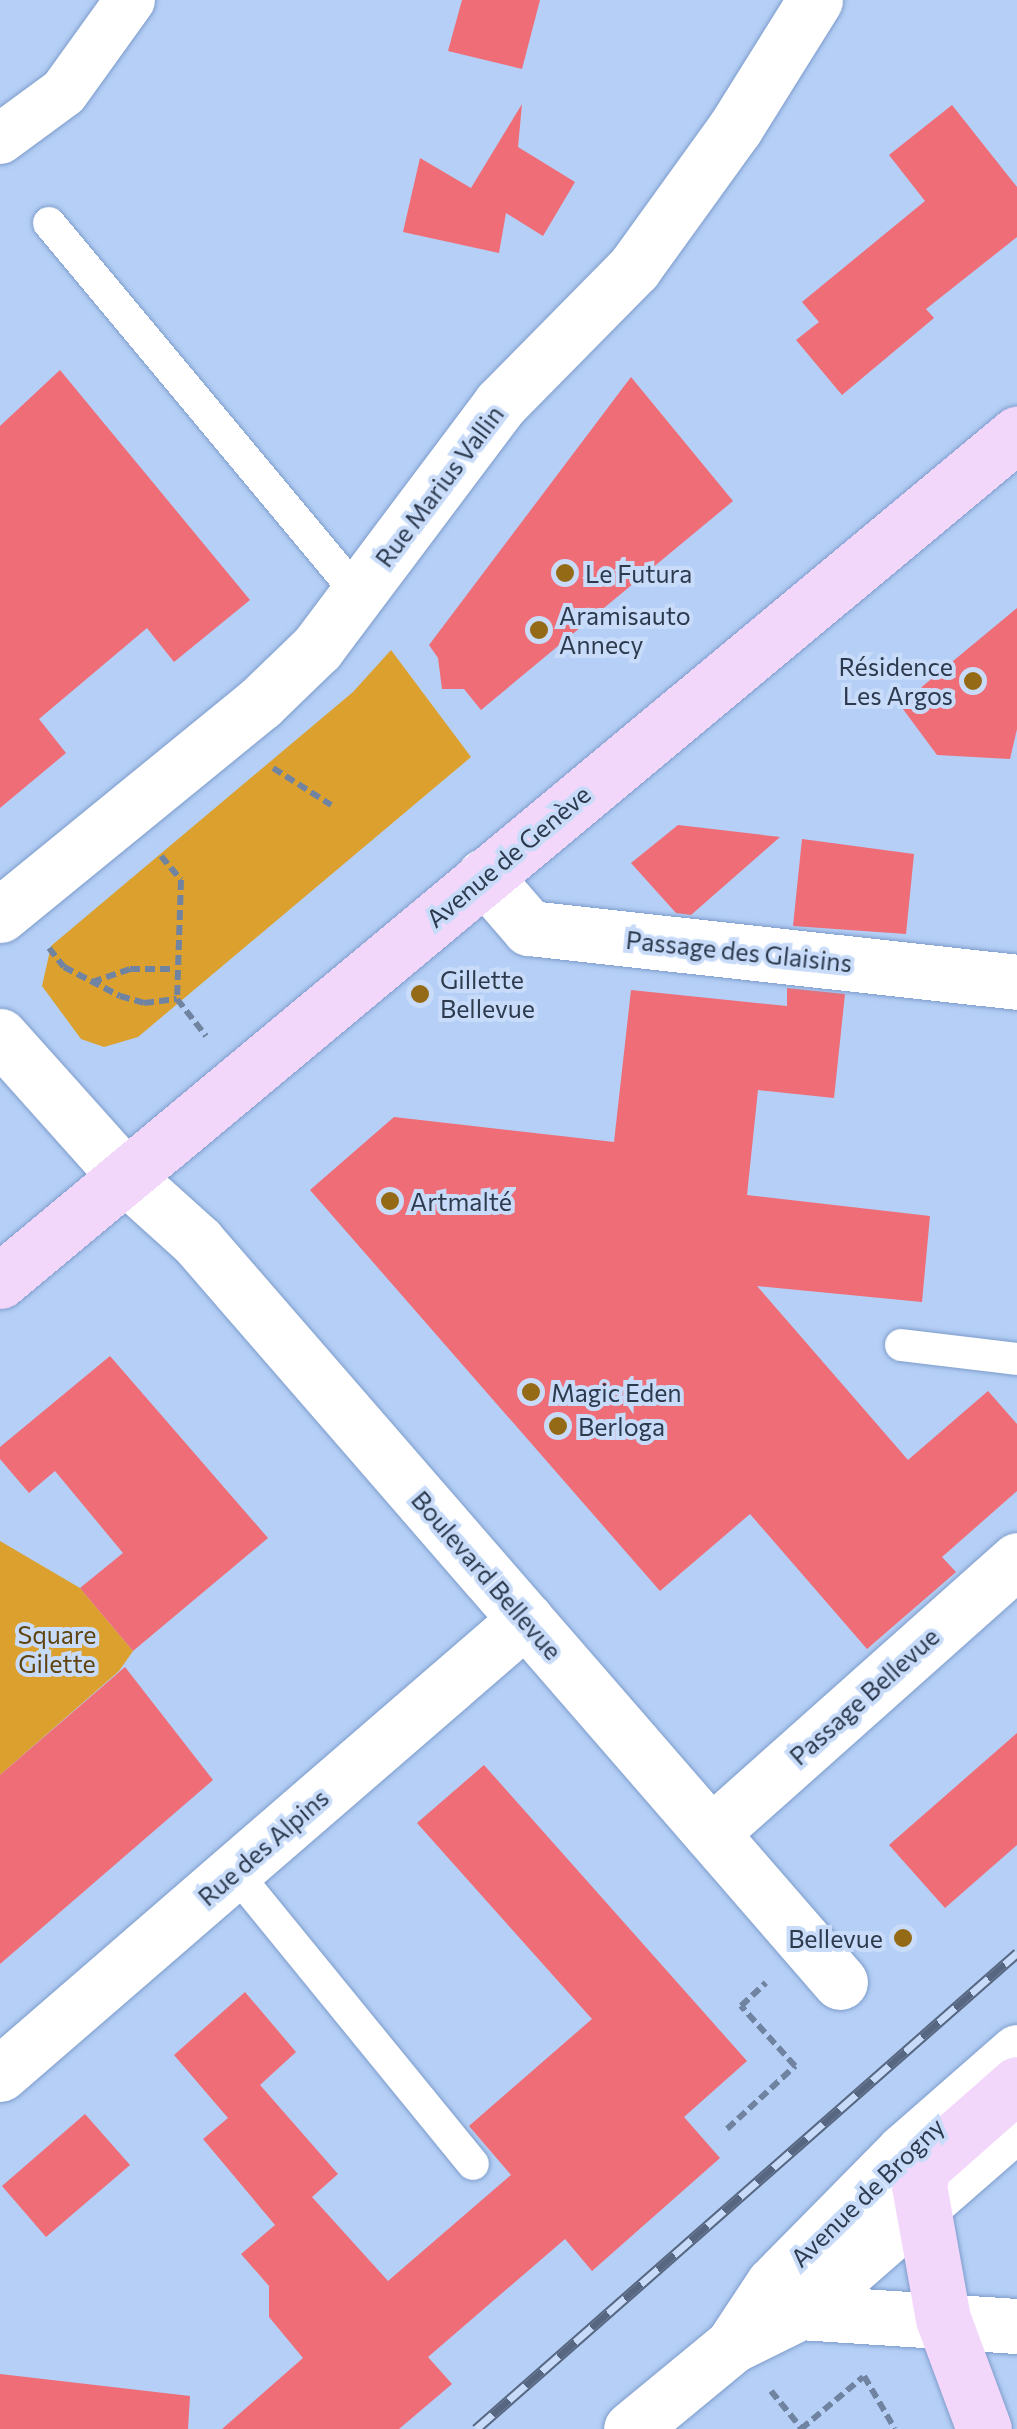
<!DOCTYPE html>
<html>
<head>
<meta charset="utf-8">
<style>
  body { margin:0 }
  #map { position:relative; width:1017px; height:2429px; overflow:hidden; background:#b5cff6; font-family:Commissioner,sans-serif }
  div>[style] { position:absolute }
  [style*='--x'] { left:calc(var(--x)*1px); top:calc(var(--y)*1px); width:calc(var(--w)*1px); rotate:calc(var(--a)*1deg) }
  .green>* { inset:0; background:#dca02e }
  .building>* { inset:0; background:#ef6d76 }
  .path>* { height:6px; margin-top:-3px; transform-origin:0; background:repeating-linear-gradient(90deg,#7084a1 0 10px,transparent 0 15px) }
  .roads { filter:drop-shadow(0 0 2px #7d9ccb) drop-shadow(0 0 2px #7d9ccb) }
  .service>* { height:32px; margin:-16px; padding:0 16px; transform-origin:16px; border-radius:16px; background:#fff }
  .pedestrian>* { height:50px; margin:-25px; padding:0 25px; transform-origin:25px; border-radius:25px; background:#fff }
  .minor>* { height:55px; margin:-27.5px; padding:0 27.5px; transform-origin:27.5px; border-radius:27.5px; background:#fff }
  .secondary>* { height:55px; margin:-27.5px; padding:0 27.5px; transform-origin:27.5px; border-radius:27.5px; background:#fff }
  .primary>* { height:55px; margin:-27.5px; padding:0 27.5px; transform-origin:27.5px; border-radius:27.5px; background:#f3d7fb }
  .rail>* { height:11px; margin-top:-5.5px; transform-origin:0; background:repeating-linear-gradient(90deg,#c8dcfa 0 22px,#576781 0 44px); box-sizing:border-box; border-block:2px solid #576781 }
  .dots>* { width:28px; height:28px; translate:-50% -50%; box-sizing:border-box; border:5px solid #c8dcfa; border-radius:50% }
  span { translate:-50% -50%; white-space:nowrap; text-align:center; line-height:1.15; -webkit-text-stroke:8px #c8dcfa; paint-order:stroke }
  .street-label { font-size:25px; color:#2d3a4e }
  .poi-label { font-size:25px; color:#2d3a4e }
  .left { translate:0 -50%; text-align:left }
  .right { translate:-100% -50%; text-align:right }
  .park-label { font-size:25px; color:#604410 }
</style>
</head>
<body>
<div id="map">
  <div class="green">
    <i style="clip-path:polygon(391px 650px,471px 757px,138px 1037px,104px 1047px,81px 1039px,42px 986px,51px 946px,353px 692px)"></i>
    <i style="clip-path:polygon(0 1541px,80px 1588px,133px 1651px,119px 1671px,0 1775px)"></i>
  </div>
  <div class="building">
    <i style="clip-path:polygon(462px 0,540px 0,522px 69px,448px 51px)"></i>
    <i style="clip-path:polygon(522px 104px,518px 147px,575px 182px,543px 236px,506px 213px,499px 253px,403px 232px,420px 158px,471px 188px)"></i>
    <i style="clip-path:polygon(952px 105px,1017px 187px,1017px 237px,926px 309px,934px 318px,842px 395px,796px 340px,819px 322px,802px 302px,925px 201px,889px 155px)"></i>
    <i style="clip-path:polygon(60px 370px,250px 600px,174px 662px,147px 628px,39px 719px,66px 753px,0 808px,0 426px)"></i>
    <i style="clip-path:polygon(631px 377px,733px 501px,481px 710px,464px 689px,442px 689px,438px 658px,429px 645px)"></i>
    <i style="clip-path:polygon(1017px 608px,1017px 729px,1010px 759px,937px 755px,900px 705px)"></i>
    <i style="clip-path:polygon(678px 825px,780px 837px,691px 915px,676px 913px,631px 863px)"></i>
    <i style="clip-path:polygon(802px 839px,914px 854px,906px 934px,793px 926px)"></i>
    <i style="clip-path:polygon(787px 988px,845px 994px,834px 1098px,758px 1090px,747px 1195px,930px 1216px,922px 1302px,757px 1286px,908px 1460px,988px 1391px,1017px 1424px,1017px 1491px,942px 1557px,956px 1572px,867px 1649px,750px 1514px,660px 1591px,310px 1190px,394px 1117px,614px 1142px,631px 990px,787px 1006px)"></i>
    <i style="clip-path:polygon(110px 1356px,268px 1538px,133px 1651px,80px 1588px,123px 1553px,55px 1471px,29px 1493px,0 1459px,0 1447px)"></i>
    <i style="clip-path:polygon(125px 1667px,213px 1780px,0 1964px,0 1775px)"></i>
    <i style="clip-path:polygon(1017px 1733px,1017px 1845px,945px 1908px,889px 1845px)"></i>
    <i style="clip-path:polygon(484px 1765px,747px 2061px,684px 2117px,720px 2158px,592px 2271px,565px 2239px,428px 2357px,452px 2384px,399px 2429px,222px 2429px,303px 2358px,269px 2317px,269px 2286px,241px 2254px,275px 2225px,203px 2139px,228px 2118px,174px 2055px,245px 1992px,296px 2052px,260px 2085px,338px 2174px,312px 2197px,388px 2281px,511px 2175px,469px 2126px,592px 2019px,417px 1823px)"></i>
    <i style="clip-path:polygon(85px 2114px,130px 2165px,46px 2237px,2px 2186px)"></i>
    <i style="clip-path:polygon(0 2374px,190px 2396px,188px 2429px,0 2429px)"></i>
  </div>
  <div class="path">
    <i style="--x:273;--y:768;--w:69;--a:32.5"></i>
    <i style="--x:161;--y:856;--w:31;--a:50"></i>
    <i style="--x:181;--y:880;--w:119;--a:91.9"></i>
    <i style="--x:49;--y:948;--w:24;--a:52"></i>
    <i style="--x:64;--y:967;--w:63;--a:27.4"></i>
    <i style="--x:120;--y:996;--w:25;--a:16"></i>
    <i style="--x:144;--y:1003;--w:33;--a:-7"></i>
    <i style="--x:177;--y:999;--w:47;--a:51.9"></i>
    <i style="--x:92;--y:982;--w:40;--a:-18.9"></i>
    <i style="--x:130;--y:969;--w:42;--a:0"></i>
    <i style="--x:727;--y:2129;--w:93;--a:-42.8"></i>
    <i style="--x:795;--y:2066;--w:81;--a:-132"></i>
    <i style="--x:741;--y:2006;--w:34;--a:-43"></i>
    <i style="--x:864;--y:2376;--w:61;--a:59.7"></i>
    <i style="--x:771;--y:2391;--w:49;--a:50.8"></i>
    <i style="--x:801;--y:2429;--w:81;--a:-40"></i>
  </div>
  <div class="roads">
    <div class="service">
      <i style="--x:49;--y:223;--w:483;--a:50.2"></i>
      <i style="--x:901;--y:1345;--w:117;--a:6.9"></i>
      <i style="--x:234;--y:1871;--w:378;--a:50.8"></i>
    </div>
    <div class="pedestrian">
      <i style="--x:0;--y:139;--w:79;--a:-36.3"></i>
      <i style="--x:64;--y:92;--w:113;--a:-54.3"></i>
    </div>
    <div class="minor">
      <i style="--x:484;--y:876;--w:69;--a:49.1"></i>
      <i style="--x:529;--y:928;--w:491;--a:6.3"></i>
      <i style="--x:0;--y:915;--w:335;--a:-39.2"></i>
      <i style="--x:260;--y:703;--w:79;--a:-44"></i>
      <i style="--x:317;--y:648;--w:305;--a:-53.1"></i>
      <i style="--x:500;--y:404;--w:191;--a:-45.4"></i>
      <i style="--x:634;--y:268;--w:173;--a:-54.2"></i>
      <i style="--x:735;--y:128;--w:151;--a:-58"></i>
      <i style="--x:0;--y:1036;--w:188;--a:48.2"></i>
      <i style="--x:125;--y:1176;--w:97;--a:42.1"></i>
      <i style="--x:197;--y:1241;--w:981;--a:49.05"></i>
      <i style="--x:711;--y:1833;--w:410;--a:-41.7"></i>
      <i style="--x:0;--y:2074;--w:695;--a:-40.86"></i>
    </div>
    <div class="secondary">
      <i style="--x:800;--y:2312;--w:217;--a:3.7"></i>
      <i style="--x:734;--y:2343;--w:71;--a:-56.5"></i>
      <i style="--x:773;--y:2284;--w:187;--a:-45.4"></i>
      <i style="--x:904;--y:2151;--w:150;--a:-41.2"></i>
      <i style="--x:631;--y:2429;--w:132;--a:-39.5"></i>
      <i style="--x:733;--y:2345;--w:75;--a:-26.2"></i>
      <i style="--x:800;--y:2312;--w:288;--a:-41.1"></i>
    </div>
    <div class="primary">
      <i style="--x:0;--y:1281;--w:1324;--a:-39.79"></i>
      <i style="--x:984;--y:2429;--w:117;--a:-110.4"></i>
      <i style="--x:943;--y:2319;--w:135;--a:-100.2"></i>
      <i style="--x:919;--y:2186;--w:19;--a:-78"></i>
      <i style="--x:923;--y:2167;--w:125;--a:-41.4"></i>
    </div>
  </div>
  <div class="rail">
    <i style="--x:476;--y:2429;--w:721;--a:-41.34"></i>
  </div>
  <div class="dots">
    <i style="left:565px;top:573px;background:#956a16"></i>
    <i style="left:539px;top:630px;background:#956a16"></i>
    <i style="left:973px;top:681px;background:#956a16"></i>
    <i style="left:420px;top:994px;background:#956a16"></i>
    <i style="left:390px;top:1201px;background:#956a16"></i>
    <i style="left:531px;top:1392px;background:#956a16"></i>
    <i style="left:558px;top:1426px;background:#956a16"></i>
    <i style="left:903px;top:1938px;background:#956a16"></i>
  </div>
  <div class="street-label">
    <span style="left:439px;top:486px;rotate:-53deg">Rue Marius Vallin</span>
    <span style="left:508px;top:856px;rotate:-40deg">Avenue de Genève</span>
    <span style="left:739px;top:951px;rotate:6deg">Passage des Glaisins</span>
    <span style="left:487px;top:1575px;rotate:49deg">Boulevard Bellevue</span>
    <span style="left:864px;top:1696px;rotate:-42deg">Passage Bellevue</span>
    <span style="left:263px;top:1847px;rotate:-41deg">Rue des Alpins</span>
    <span style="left:867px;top:2192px;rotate:-44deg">Avenue de Brogny</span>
  </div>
  <div class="poi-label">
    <span class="left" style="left:585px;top:573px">Le Futura</span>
    <span class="left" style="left:559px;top:630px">Aramisauto<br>Annecy</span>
    <span class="right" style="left:953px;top:681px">Résidence<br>Les Argos</span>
    <span class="left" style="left:440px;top:994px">Gillette<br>Bellevue</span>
    <span class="left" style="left:410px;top:1201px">Artmalté</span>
    <span class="left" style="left:551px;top:1392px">Magic Eden</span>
    <span class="left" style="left:578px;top:1426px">Berloga</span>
    <span class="right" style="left:883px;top:1938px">Bellevue</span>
  </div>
  <div class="park-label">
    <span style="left:57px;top:1649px">Square<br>Gilette</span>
  </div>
</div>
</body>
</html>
